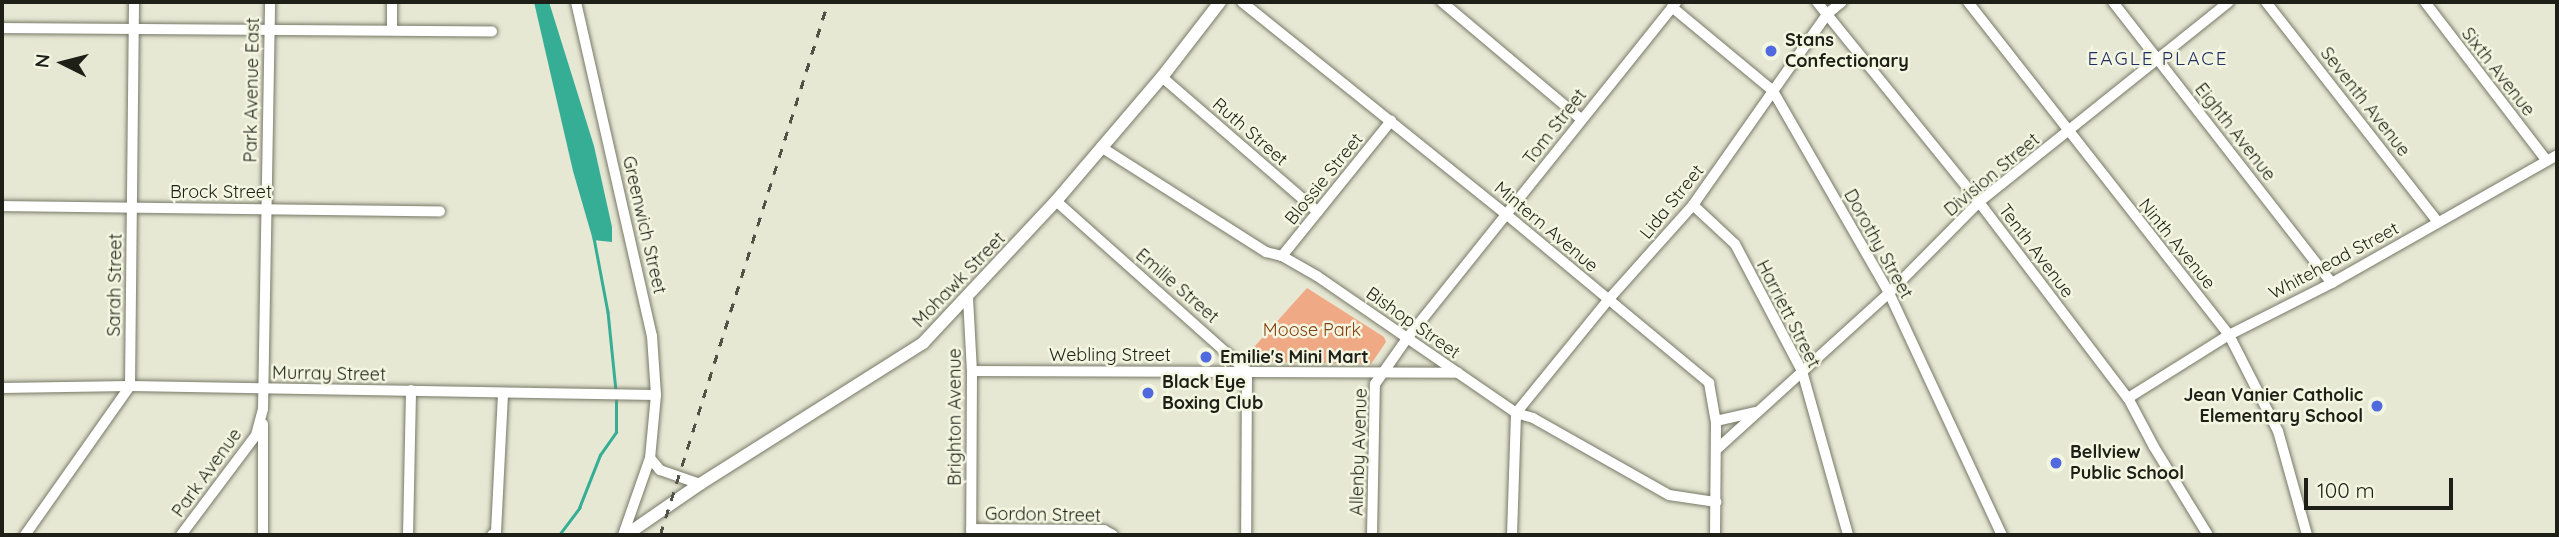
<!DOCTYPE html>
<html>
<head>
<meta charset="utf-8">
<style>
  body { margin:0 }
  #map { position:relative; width:2559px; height:537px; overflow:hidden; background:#e6e8d4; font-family:Quicksand,sans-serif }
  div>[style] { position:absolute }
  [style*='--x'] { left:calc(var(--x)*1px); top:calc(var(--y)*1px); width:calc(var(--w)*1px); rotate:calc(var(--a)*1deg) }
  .green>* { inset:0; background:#efa984 }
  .water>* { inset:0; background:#36ae95 }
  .stream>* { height:2.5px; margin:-1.25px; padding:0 1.25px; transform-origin:1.25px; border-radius:1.25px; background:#36ae95 }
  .roads { filter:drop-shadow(0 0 2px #777967) drop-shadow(0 0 2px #777967) }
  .minor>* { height:10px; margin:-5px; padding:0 5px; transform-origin:5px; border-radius:5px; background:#fff }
  .tertiary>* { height:12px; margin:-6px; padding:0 6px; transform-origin:6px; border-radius:6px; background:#fff }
  .rail>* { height:2.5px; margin-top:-1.25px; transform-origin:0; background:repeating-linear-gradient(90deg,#505247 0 9px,transparent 0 18px) }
  .dots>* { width:19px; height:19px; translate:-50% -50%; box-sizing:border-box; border:4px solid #f3f6e1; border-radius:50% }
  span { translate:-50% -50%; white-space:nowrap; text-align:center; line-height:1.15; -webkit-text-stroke:5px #f3f6e1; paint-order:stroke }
  .poi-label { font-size:18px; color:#1e1f17; font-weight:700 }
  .left { translate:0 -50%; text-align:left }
  .right { translate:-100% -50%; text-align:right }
  .street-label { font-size:18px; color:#1e1f17 }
  .park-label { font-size:18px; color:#874010 }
  .neighbourhood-label { font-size:19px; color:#222e67; letter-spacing:2px }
  .frame { position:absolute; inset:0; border:4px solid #1e1f17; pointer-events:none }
  .north { position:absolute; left:28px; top:28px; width:70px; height:70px; -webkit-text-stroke:5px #f3f6e1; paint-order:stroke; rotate:276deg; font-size:19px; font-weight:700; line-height:28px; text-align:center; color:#1e1f17 }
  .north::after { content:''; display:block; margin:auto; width:24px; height:32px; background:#1e1f17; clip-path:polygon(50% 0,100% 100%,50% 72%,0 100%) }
  .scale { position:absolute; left:2304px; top:478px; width:149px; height:32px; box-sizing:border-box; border:4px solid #1e1f17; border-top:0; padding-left:9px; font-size:21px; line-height:24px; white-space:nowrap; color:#1e1f17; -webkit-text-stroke:5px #f3f6e1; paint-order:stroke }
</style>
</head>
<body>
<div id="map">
  <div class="green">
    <i style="clip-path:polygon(1307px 288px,1384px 337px,1386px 342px,1371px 364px,1254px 362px,1246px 356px)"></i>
  </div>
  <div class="water">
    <i style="clip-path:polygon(534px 2px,549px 2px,594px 146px,612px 227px,612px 242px,593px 240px,573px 171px)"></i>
  </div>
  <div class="stream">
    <i style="--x:594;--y:238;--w:75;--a:79.3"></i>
    <i style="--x:608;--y:312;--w:79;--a:84.2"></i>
    <i style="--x:559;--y:535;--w:34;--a:-53"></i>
    <i style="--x:579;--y:508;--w:57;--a:-68.4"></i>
    <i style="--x:600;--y:455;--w:28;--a:-55"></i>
    <i style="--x:616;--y:432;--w:35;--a:-90"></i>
  </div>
  <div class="roads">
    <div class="minor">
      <i style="--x:576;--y:2;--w:343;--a:77.2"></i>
      <i style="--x:652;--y:336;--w:59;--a:86.1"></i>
      <i style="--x:656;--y:395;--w:63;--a:95.4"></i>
      <i style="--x:650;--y:458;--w:82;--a:109.3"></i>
      <i style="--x:1242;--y:2;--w:340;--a:38.8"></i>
      <i style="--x:1507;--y:215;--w:263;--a:39.7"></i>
      <i style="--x:1709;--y:383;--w:39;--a:80"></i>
      <i style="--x:1716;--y:421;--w:114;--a:90.5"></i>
      <i style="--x:1442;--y:2;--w:182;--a:40.1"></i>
      <i style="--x:1817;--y:2;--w:257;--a:51"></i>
      <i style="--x:1979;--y:202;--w:246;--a:52.8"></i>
      <i style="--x:2128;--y:398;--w:55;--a:62"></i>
      <i style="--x:2154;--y:447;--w:103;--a:58.5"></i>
      <i style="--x:1968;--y:2;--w:423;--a:51.9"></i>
      <i style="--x:2229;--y:335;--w:108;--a:63"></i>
      <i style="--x:2278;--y:431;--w:108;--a:74.4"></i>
      <i style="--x:2113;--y:2;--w:356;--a:52.1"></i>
      <i style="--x:2266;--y:2;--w:279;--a:52"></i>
      <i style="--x:2425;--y:2;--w:200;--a:52.5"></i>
      <i style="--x:1672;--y:7;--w:131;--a:39.7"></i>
      <i style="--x:1773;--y:91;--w:233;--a:60.1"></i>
      <i style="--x:1889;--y:293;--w:267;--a:65"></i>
      <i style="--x:2;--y:28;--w:490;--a:0.4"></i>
      <i style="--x:392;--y:29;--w:27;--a:-90"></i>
      <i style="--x:1162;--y:77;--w:206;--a:40.9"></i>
      <i style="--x:1101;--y:147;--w:196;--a:32.5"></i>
      <i style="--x:1266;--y:252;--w:16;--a:14"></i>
      <i style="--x:1282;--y:256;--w:40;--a:29.7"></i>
      <i style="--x:1317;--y:276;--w:242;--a:34.5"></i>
      <i style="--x:1516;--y:413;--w:18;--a:16"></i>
      <i style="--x:1533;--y:418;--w:156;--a:29.5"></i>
      <i style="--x:1669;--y:495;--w:48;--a:8.5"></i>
      <i style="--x:1056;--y:201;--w:256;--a:41.7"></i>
      <i style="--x:1247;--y:371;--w:164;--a:90.3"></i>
      <i style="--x:1693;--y:205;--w:57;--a:42.9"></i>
      <i style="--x:1735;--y:244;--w:144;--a:62.2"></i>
      <i style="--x:1802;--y:371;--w:170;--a:74.3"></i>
      <i style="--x:2;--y:206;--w:438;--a:0.7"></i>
      <i style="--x:1282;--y:256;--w:174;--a:-51.1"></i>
      <i style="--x:968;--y:298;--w:73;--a:86.9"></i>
      <i style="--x:972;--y:371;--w:164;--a:90.3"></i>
      <i style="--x:972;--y:371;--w:486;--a:0.2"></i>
      <i style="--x:2;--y:388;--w:128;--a:-0.9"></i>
      <i style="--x:130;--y:386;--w:526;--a:0.98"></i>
      <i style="--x:2128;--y:398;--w:119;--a:-32"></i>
      <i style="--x:2229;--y:335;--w:115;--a:-26.8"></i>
      <i style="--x:2332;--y:283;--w:259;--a:-29.6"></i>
      <i style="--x:1516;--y:413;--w:147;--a:-50.8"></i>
      <i style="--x:1609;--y:299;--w:126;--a:-48.2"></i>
      <i style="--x:1693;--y:205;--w:233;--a:-54.9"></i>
      <i style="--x:1827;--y:14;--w:19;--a:-39"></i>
      <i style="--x:1716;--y:421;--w:41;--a:-12.7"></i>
      <i style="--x:1717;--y:449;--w:232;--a:-42.2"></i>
      <i style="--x:1889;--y:293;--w:128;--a:-45.3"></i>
      <i style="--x:1979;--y:202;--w:320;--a:-38.7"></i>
      <i style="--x:650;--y:458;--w:16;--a:50"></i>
      <i style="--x:660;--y:470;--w:42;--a:19.3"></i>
      <i style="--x:971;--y:529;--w:133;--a:0.4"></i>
      <i style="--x:1104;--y:530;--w:10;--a:29"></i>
      <i style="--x:25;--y:535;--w:182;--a:-54.8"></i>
      <i style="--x:130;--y:386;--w:384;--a:-89.4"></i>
      <i style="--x:181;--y:535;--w:125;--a:-53.1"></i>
      <i style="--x:256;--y:435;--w:27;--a:-75"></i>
      <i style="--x:263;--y:409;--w:407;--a:-89"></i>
      <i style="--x:263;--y:535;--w:111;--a:-90"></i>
      <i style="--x:408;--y:535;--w:145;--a:-88.8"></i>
      <i style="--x:492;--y:535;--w:5;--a:-37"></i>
      <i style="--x:496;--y:532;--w:138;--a:-87.1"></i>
      <i style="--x:1372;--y:535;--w:151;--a:-88.9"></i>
      <i style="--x:1375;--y:384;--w:57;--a:-54.9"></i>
      <i style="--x:1408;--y:337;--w:429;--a:-51.3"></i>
      <i style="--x:1512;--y:535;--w:122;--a:-88.1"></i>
    </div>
    <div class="tertiary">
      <i style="--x:626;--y:535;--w:90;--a:-34.6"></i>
      <i style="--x:700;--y:484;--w:264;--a:-32.3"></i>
      <i style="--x:923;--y:343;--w:195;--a:-46.9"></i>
      <i style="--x:1056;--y:201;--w:163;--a:-49.5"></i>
      <i style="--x:1162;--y:77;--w:95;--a:-52.3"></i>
    </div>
  </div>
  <div class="rail">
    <i style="--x:660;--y:535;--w:559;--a:-72.51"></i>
  </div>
  <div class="dots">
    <i style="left:1771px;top:51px;background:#5169de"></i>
    <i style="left:1206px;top:357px;background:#5169de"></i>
    <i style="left:1148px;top:393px;background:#5169de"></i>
    <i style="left:2377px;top:406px;background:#5169de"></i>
    <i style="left:2056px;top:463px;background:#5169de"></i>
  </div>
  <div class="poi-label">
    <span class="left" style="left:1785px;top:51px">Stans<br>Confectionary</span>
    <span class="left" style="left:1220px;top:357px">Emilie's Mini Mart</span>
    <span class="left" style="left:1162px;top:393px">Black Eye<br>Boxing Club</span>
    <span class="right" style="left:2363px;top:406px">Jean Vanier Catholic<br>Elementary School</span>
    <span class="left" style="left:2070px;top:463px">Bellview<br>Public School</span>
  </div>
  <div class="street-label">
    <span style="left:2498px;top:72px;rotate:52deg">Sixth Avenue</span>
    <span style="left:252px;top:90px;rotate:-89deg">Park Avenue East</span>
    <span style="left:2365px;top:102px;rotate:52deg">Seventh Avenue</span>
    <span style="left:1555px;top:127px;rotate:-52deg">Tom Street</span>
    <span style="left:1250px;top:132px;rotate:41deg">Ruth Street</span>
    <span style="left:2235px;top:132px;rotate:52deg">Eighth Avenue</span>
    <span style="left:1992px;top:175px;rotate:-40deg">Division Street</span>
    <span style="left:1324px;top:179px;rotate:-51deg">Blossie Street</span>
    <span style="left:221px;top:192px">Brock Street</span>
    <span style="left:1672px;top:202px;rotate:-51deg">Lida Street</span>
    <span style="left:644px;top:225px;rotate:77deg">Greenwich Street</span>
    <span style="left:1546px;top:227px;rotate:40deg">Mintern Avenue</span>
    <span style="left:1878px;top:244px;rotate:61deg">Dorothy Street</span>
    <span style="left:2177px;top:244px;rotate:51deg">Ninth Avenue</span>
    <span style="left:2036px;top:251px;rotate:53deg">Tenth Avenue</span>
    <span style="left:2334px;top:261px;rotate:-28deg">Whitehead Street</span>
    <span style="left:959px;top:280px;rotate:-46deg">Mohawk Street</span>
    <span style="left:115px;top:285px;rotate:-89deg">Sarah Street</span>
    <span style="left:1177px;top:286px;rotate:41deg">Emilie Street</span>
    <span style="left:1788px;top:314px;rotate:63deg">Harriett Street</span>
    <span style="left:1413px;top:323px;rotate:35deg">Bishop Street</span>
    <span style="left:1110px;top:355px">Webling Street</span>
    <span style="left:329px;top:374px;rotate:1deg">Murray Street</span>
    <span style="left:955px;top:417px;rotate:-90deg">Brighton Avenue</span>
    <span style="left:1359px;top:452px;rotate:-88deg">Allenby Avenue</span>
    <span style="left:207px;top:473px;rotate:-54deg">Park Avenue</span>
    <span style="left:1043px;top:515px;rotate:1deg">Gordon Street</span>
  </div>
  <div class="park-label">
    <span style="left:1312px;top:330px">Moose Park</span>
  </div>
  <div class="neighbourhood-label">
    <span style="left:2158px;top:59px">EAGLE PLACE</span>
  </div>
  <div class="frame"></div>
  <div class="north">N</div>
  <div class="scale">100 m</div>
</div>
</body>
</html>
